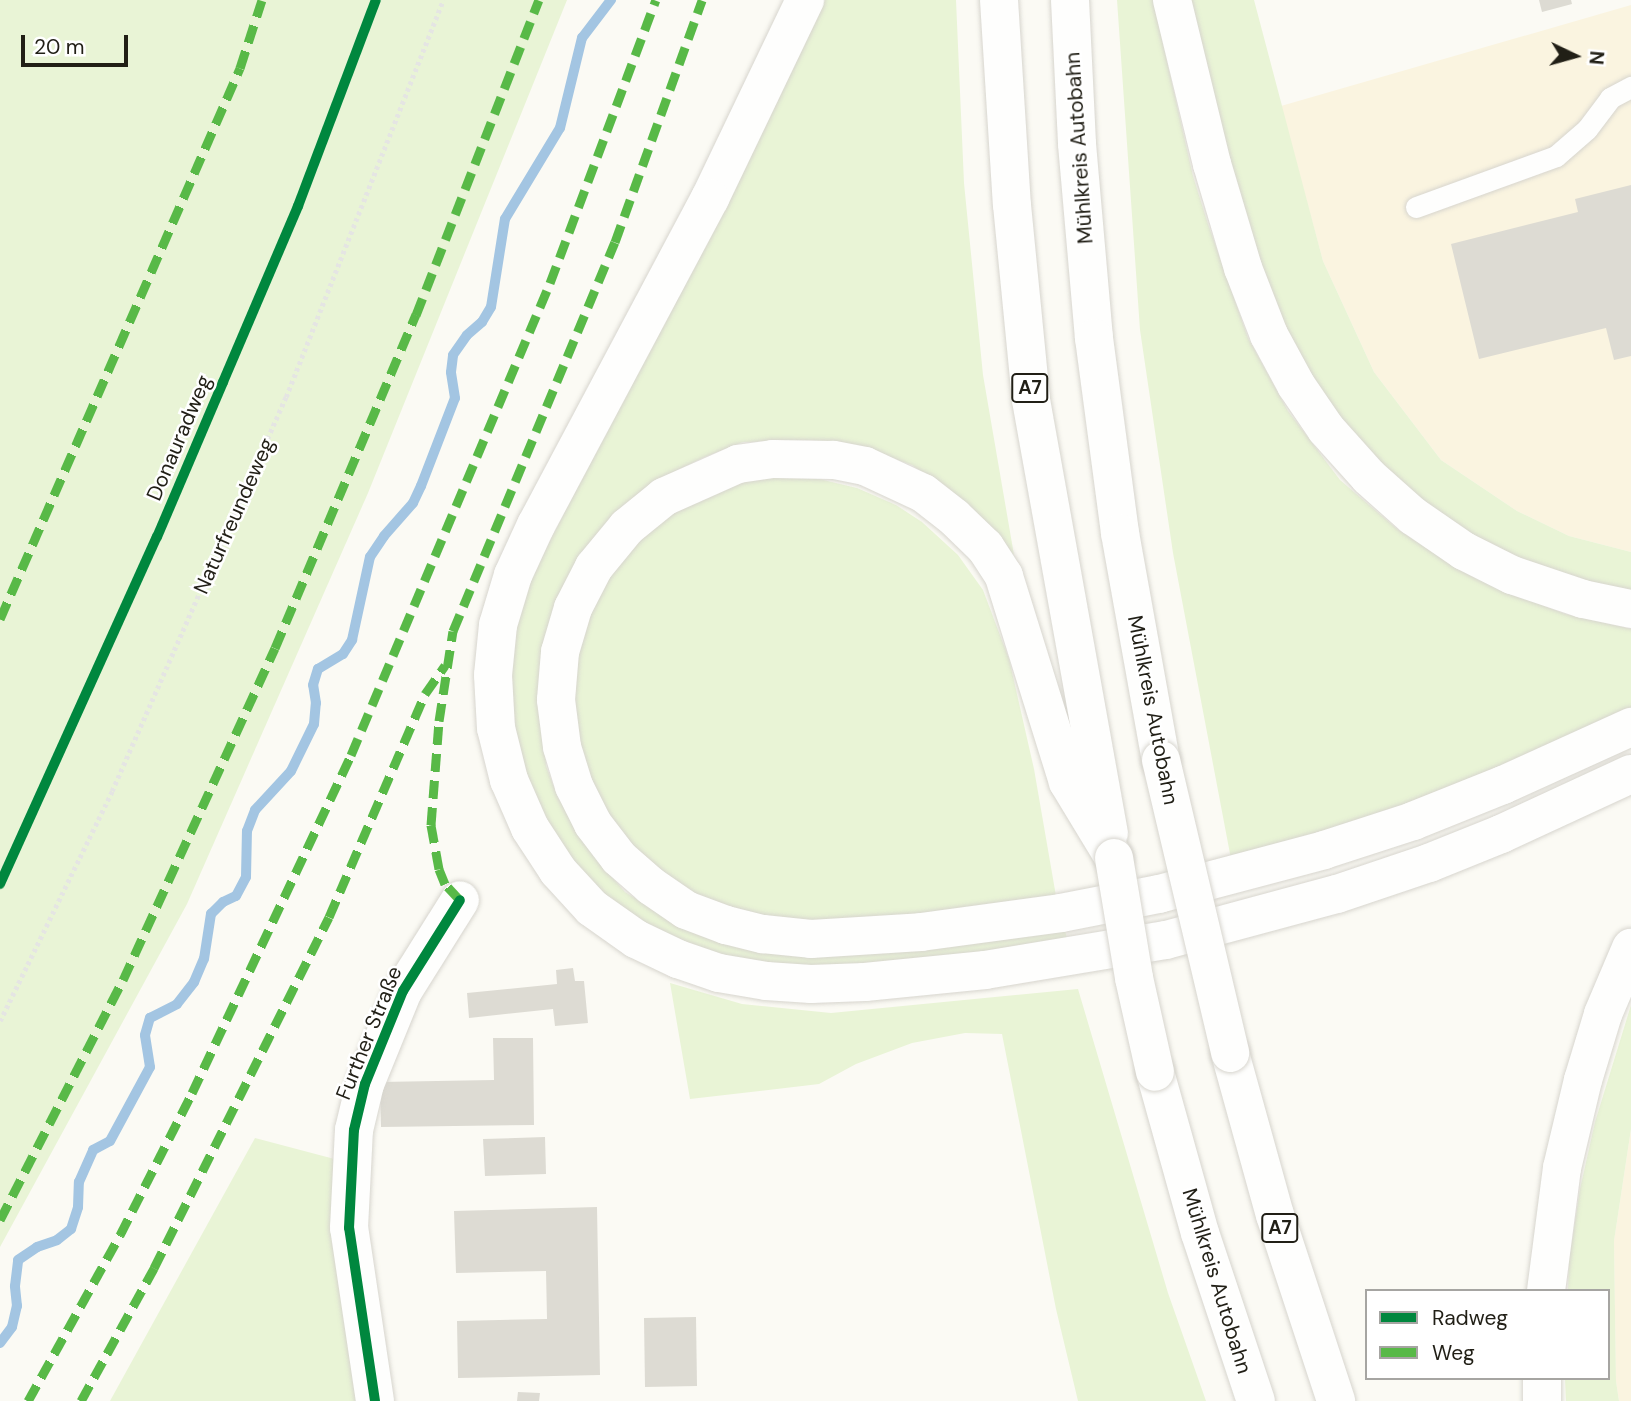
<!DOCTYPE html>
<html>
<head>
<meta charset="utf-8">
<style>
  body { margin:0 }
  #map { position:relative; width:1631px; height:1401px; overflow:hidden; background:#fbfaf4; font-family:"DM Sans",sans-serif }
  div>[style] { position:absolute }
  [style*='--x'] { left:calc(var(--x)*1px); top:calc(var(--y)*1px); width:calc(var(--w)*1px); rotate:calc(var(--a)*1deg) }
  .built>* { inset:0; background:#faf4e0 }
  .green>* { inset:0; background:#e9f4d6 }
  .stream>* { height:10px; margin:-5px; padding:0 5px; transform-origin:5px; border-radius:5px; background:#a3c5e2 }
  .building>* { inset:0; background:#dddbd3 }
  .path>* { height:4.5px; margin-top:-2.25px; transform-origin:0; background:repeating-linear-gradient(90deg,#e5e5e3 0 3.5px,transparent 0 7px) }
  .roads { filter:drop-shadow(0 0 2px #d7d5ce) drop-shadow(0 0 2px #d7d5ce) }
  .lane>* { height:21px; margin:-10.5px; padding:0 10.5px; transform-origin:10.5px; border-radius:10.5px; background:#fefefd }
  .street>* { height:38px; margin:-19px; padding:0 19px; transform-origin:19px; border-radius:19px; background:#fefefd }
  .highway>* { height:38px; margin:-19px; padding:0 19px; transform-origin:19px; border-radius:19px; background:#fefefd }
  .bridges { filter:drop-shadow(0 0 2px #d7d5ce) drop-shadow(0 0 2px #d7d5ce) }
  .highway-bridge>* { height:38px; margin:-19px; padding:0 19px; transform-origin:19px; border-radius:19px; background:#fefefd }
  .quiet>* { height:9px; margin-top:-4.5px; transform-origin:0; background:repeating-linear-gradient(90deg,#58b947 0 18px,transparent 0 27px) }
  .cycleway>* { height:10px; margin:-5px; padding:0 5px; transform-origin:5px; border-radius:5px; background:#00873e }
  span { translate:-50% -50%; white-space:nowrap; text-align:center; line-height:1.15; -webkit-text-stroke:5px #fff; paint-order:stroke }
  .shield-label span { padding:2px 5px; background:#fff; border:2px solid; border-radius:5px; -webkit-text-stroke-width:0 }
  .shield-label { font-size:19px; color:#211f16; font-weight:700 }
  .street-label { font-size:21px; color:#211f16 }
  .legend { position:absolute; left:1365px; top:1289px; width:245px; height:91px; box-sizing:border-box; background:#fff; border:2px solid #a6a5a2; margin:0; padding:9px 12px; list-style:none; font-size:21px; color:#211f16 }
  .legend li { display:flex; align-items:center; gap:14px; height:35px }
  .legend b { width:35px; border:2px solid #a6a5a2 }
  .north { position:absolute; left:1540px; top:21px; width:70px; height:70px; -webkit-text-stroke:5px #fff; paint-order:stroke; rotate:95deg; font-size:19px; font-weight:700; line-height:28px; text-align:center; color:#211f16 }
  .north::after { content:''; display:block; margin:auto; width:24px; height:32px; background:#211f16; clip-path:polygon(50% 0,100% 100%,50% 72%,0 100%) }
  .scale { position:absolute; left:21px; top:35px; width:107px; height:32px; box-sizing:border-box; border:4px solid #211f16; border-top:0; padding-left:9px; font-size:21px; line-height:24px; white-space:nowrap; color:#211f16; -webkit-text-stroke:5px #fff; paint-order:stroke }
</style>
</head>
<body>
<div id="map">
  <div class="built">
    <i style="clip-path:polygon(1631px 5px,1631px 552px,1569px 536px,1517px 511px,1441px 460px,1374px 372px,1323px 261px,1281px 106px)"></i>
    <i style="clip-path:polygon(1631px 1129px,1631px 1401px,1619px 1401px,1616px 1381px,1614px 1241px)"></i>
  </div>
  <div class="green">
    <i style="clip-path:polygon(0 0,567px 0,368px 493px,187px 904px,0 1247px)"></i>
    <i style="clip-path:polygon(825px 0,956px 0,964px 183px,983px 375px,1014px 555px,983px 520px,946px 489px,912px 465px,870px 450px,811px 440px,743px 442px,702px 458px,658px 480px,545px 635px,539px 676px,546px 766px,558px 798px,597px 860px,625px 892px,680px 926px,1064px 926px,1068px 943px,847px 968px,752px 963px,672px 941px,610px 902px,556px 842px,520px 768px,510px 677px,514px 632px,524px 592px)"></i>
    <i style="clip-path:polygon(1117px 0,1153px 0,1193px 176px,1208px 224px,1248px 338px,1288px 411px,1340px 480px,1397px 529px,1456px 567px,1510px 593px,1565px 614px,1631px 629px,1631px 710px,1427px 798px,1329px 832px,1231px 859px,1173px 553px,1140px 330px)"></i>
    <i style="clip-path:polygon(1191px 0,1254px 0,1323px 261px,1374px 372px,1441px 460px,1517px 511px,1569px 536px,1631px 552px,1631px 594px,1533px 568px,1458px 531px,1395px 481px,1324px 399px,1289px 335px,1257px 257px,1220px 134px)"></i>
    <i style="clip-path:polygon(779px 476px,819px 479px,857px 488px,896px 505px,922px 522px,958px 555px,983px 590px,1009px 659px,1034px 769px,1056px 896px,911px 920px,782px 921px,734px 912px,687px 892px,647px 865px,612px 823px,590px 780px,576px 731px,570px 676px,583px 627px,601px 586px,630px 546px,666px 514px,744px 481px)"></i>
    <i style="clip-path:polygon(670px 983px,742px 1004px,831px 1013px,1078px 989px,1168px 1293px,1206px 1401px,1078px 1401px,1056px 1309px,1002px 1034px,965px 1033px,912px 1043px,856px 1064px,819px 1084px,690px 1099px)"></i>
    <i style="clip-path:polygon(1631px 1005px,1631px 1129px,1614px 1241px,1616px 1381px,1619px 1401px,1566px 1401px,1565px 1378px,1608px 1378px,1608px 1291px,1568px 1291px,1569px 1261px,1580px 1189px,1595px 1122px)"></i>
    <i style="clip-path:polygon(255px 1138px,342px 1161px,367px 1401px,110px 1401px)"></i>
  </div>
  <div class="stream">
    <i style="--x:0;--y:1343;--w:20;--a:-53"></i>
    <i style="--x:12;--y:1327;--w:22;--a:-77"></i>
    <i style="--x:17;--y:1306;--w:20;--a:-96"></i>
    <i style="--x:15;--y:1286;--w:26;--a:-83"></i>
    <i style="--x:18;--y:1260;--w:23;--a:-34"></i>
    <i style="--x:37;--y:1247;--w:21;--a:-19"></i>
    <i style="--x:57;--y:1240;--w:18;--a:-38"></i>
    <i style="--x:71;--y:1229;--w:23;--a:-72"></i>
    <i style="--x:78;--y:1207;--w:25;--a:-88"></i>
    <i style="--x:79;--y:1182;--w:35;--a:-66"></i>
    <i style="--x:93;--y:1150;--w:19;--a:-28"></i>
    <i style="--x:110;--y:1141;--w:84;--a:-61.6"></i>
    <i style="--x:150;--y:1067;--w:32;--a:-99"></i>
    <i style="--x:145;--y:1035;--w:18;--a:-74"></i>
    <i style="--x:150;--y:1018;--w:30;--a:-27"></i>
    <i style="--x:177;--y:1004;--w:28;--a:-52"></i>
    <i style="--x:194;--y:982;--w:25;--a:-67"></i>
    <i style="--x:204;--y:959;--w:46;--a:-81.2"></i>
    <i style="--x:211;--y:914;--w:17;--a:-45"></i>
    <i style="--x:223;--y:902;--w:14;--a:-25"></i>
    <i style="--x:236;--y:896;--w:21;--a:-62"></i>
    <i style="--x:246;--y:877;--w:46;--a:-88.8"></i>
    <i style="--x:247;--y:831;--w:22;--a:-69"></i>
    <i style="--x:255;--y:810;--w:53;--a:-47.3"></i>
    <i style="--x:291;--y:771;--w:52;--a:-63.9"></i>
    <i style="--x:314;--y:724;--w:21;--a:-85"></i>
    <i style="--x:316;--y:703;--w:18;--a:-99"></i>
    <i style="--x:313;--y:685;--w:17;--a:-73"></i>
    <i style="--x:318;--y:669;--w:29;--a:-31"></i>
    <i style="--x:343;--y:654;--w:17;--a:-57"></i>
    <i style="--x:352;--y:640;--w:85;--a:-77.8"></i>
    <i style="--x:370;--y:557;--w:25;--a:-56"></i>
    <i style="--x:384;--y:536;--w:44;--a:-48.7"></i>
    <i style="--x:413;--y:503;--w:19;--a:-65"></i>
    <i style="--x:421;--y:486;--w:94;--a:-68.9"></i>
    <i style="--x:455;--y:398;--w:26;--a:-99"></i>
    <i style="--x:451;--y:372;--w:17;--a:-83"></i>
    <i style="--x:453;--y:355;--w:24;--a:-55"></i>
    <i style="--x:467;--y:335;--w:20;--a:-41"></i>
    <i style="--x:482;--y:322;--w:17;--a:-59"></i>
    <i style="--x:491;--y:307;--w:89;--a:-81"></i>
    <i style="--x:505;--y:219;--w:106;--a:-58.9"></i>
    <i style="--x:560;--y:128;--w:93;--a:-76.3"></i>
    <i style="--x:582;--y:38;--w:48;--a:-52.7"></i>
  </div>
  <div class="building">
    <i style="clip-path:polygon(1539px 0,1571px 0,1572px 4px,1542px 12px)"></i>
    <i style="clip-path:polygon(1631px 185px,1631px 356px,1614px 360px,1606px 328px,1479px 359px,1451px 244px,1578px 212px,1575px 199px)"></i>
    <i style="clip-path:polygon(573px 968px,575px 981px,584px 981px,588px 1023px,555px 1026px,553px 1009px,469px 1018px,467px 993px,557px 984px,556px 970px)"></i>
    <i style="clip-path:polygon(493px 1038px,533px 1038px,534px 1125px,381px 1127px,380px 1082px,494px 1080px)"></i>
    <i style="clip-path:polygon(545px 1137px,546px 1174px,485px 1176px,483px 1139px)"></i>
    <i style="clip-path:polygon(597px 1207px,600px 1375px,458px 1378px,457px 1321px,547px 1319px,546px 1271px,456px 1273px,454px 1211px)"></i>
    <i style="clip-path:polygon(696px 1317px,697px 1386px,645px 1387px,644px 1318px)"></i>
    <i style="clip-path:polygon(518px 1392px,540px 1393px,539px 1401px,517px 1401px)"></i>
  </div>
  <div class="path">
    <i style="--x:0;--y:1021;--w:256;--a:-64"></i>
    <i style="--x:112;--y:791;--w:431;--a:-66.2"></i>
    <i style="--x:286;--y:397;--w:427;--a:-68.4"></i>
  </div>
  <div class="roads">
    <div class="lane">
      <i style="--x:1416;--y:207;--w:149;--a:-20"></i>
      <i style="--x:1556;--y:156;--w:41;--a:-41.1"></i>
      <i style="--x:1587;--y:129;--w:39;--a:-53"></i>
      <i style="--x:1610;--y:98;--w:24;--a:-28"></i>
    </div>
    <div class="street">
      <i style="--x:375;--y:1401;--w:175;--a:-98.5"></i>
      <i style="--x:349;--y:1228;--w:98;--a:-87.1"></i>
      <i style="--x:354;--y:1130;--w:47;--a:-76.6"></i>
      <i style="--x:365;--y:1084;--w:100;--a:-67.8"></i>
      <i style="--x:403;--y:991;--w:107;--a:-57.9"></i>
    </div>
    <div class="highway">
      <i style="--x:805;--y:0;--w:220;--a:115.6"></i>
      <i style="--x:710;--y:198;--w:370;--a:118"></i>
      <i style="--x:536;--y:525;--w:55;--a:114.7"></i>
      <i style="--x:513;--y:575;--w:52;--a:106.7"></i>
      <i style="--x:498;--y:625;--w:50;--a:95.7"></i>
      <i style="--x:493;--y:675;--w:53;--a:86.8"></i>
      <i style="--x:496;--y:728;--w:54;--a:76"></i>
      <i style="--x:509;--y:780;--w:52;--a:66.4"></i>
      <i style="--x:530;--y:828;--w:51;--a:56.9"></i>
      <i style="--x:558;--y:871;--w:50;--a:47.4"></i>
      <i style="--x:592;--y:908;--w:54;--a:35.2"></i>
      <i style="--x:636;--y:939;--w:47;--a:25.5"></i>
      <i style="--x:678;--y:959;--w:43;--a:18.9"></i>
      <i style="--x:719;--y:973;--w:48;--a:9.7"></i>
      <i style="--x:766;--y:981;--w:45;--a:3.8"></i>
      <i style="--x:811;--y:984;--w:54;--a:-2.1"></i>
      <i style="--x:865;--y:982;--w:121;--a:-5.7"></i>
      <i style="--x:985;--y:970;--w:183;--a:-9.4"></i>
      <i style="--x:1166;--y:940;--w:177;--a:-15.1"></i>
      <i style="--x:1337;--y:894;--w:97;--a:-18.6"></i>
      <i style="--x:1429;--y:863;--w:78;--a:-21.9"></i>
      <i style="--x:1501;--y:834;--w:143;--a:-24.8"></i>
      <i style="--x:999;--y:0;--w:205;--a:86.4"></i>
      <i style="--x:1012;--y:205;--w:196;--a:84.4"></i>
      <i style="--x:1031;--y:400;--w:440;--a:79.8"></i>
      <i style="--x:1070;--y:0;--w:144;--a:87.2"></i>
      <i style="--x:1077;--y:144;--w:195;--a:85"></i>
      <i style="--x:1094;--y:338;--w:197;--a:82.4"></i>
      <i style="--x:1120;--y:533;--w:231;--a:79.8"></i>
      <i style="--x:1172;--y:0;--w:169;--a:76.3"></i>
      <i style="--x:1212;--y:164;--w:109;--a:73.4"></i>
      <i style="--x:1243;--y:268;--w:72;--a:68.8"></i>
      <i style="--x:1269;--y:335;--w:57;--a:61.6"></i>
      <i style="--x:1296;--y:385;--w:53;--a:55.7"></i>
      <i style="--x:1326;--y:429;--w:64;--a:48.1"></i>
      <i style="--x:1369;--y:477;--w:59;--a:41.6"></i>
      <i style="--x:1413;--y:516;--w:62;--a:34.5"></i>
      <i style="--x:1464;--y:551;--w:54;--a:26.6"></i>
      <i style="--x:1512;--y:575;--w:75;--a:18.7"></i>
      <i style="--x:1583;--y:599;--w:49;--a:11.8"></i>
      <i style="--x:1114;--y:858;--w:89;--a:-121.2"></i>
      <i style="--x:1068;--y:782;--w:216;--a:-107.3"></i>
      <i style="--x:1004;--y:576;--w:35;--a:-123"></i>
      <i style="--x:985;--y:547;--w:43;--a:-135.9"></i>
      <i style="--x:954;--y:517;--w:39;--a:-142"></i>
      <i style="--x:923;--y:493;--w:64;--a:-155"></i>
      <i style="--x:865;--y:466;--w:33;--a:-169"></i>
      <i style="--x:833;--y:460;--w:60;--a:-179"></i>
      <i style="--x:773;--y:459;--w:35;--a:172"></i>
      <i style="--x:738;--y:464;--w:81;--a:156"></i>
      <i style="--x:664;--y:497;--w:48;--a:141"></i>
      <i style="--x:627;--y:527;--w:52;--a:129.5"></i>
      <i style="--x:594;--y:567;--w:46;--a:117.1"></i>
      <i style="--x:573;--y:608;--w:46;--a:106.5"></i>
      <i style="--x:560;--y:652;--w:48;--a:94.8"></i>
      <i style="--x:556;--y:700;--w:47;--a:82.7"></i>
      <i style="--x:562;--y:747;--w:41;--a:72.9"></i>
      <i style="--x:574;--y:786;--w:42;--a:63.4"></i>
      <i style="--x:593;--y:824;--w:43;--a:52.6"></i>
      <i style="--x:619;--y:858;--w:43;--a:41.2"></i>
      <i style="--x:651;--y:886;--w:42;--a:34.4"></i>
      <i style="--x:686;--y:910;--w:43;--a:20.6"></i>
      <i style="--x:726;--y:925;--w:38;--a:14"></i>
      <i style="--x:763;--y:934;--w:48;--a:5.9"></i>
      <i style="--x:811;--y:939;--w:110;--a:-3.6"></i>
      <i style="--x:921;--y:932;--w:141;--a:-7.7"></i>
      <i style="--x:1061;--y:913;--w:100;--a:-11"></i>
      <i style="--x:1159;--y:894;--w:171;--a:-14.9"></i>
      <i style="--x:1324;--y:850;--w:94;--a:-18"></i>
      <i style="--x:1413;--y:821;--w:97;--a:-21.8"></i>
      <i style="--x:1503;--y:785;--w:141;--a:-24.4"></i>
      <i style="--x:1230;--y:1053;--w:168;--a:74.5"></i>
      <i style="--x:1275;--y:1215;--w:196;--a:71.8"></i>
      <i style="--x:1155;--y:1072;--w:167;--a:74.4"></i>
      <i style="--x:1200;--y:1233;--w:177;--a:71.6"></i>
      <i style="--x:1546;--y:1291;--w:124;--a:-82.6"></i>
      <i style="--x:1562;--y:1168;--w:90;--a:-76.6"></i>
      <i style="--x:1583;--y:1080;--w:69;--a:-73.1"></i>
      <i style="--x:1603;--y:1014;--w:72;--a:-67"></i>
      <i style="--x:1542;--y:1401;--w:23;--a:-90"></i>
    </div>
  </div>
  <div class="bridges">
    <div class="highway-bridge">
      <i style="--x:1161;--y:760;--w:301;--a:76.7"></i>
      <i style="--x:1114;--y:858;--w:122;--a:80.5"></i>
      <i style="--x:1134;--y:978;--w:96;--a:77.4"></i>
    </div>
  </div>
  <div class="quiet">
    <i style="--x:0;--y:619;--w:601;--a:-66.46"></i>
    <i style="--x:240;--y:68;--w:71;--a:-72.1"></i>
    <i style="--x:460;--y:900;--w:22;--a:-133"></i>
    <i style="--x:445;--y:884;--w:16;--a:-112"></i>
    <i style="--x:439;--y:869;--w:45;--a:-100.3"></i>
    <i style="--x:431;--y:825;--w:104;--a:-85.6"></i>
    <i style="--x:439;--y:721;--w:91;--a:-81.2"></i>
    <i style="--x:453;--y:631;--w:421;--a:-67.4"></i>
    <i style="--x:615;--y:242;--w:257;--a:-70.2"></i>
    <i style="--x:0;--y:1220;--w:270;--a:-62.9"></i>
    <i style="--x:123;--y:980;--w:365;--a:-65.4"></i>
    <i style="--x:275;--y:648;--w:362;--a:-67.1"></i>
    <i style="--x:416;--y:315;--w:338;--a:-68.7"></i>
    <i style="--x:28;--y:1401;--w:190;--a:-61"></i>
    <i style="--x:120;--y:1235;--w:159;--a:-63.1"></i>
    <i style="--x:192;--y:1093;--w:374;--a:-64.8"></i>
    <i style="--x:351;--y:755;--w:512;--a:-67.14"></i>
    <i style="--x:550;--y:283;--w:302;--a:-69.5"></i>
    <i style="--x:81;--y:1401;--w:152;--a:-61.2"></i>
    <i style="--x:154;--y:1268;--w:392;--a:-63.5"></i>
    <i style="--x:329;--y:917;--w:243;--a:-66.7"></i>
    <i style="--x:425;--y:694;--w:35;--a:-55"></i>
  </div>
  <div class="cycleway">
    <i style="--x:0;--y:884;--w:381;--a:-65.7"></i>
    <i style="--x:157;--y:537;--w:168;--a:-66.9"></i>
    <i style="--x:223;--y:382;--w:191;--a:-66.9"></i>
    <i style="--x:298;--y:206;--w:220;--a:-69.3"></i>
    <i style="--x:375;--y:1401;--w:175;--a:-98.5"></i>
    <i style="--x:349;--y:1228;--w:98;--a:-87.1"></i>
    <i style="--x:354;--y:1130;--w:47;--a:-76.6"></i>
    <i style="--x:365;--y:1084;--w:100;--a:-67.8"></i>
    <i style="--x:403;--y:991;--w:107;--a:-57.9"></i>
  </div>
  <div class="shield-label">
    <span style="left:1030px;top:388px">A7</span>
    <span style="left:1280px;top:1228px">A7</span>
  </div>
  <div class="street-label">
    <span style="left:1079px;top:148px;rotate:-94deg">Mühlkreis Autobahn</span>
    <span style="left:179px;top:438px;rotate:-67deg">Donauradweg</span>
    <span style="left:234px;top:516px;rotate:-66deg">Naturfreundeweg</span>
    <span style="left:1153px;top:710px;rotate:79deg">Mühlkreis Autobahn</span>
    <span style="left:369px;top:1033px;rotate:-68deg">Further Straße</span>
    <span style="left:1217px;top:1281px;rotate:73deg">Mühlkreis Autobahn</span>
  </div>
  <ul class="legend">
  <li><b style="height:9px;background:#00873e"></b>Radweg</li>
  <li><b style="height:9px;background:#58b947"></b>Weg</li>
  </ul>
  <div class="north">N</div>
  <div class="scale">20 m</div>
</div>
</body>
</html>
